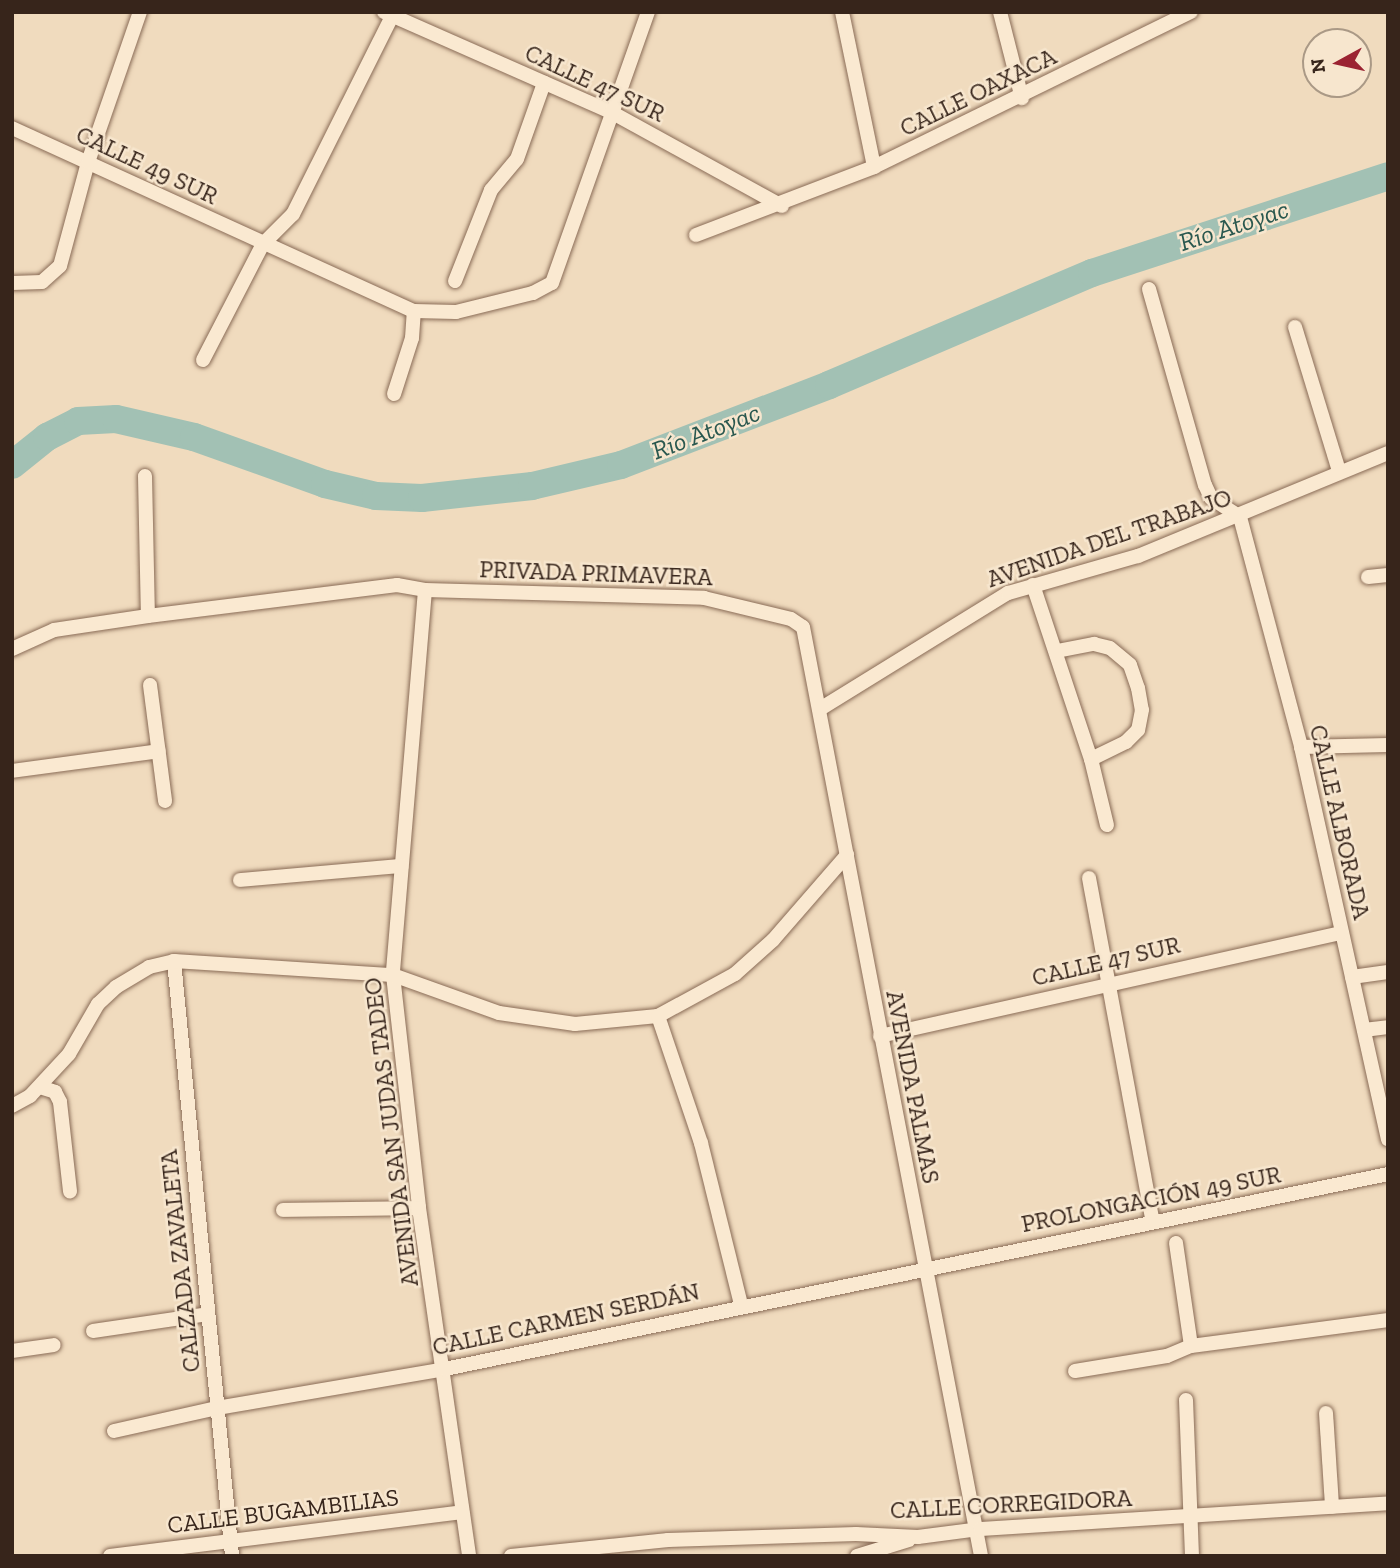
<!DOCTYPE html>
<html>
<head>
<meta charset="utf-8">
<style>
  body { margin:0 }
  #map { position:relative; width:1400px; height:1568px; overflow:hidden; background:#f0dbbe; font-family:"Zilla Slab",serif }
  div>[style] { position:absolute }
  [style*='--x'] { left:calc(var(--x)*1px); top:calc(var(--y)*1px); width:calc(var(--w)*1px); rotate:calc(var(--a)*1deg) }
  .river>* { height:28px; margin:-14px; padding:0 14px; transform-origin:14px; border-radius:14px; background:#a2c1b4 }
  .roads { filter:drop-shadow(0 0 2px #896b56) drop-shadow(0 0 2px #896b56) }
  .minor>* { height:14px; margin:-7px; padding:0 7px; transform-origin:7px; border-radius:7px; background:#fae9d1 }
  span { translate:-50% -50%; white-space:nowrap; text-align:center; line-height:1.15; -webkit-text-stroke:5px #f7e6ce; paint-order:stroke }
  .street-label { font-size:24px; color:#37251b }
  .water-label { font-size:26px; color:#2a584f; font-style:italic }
  .frame { position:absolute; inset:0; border:14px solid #37251b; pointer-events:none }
  .north { position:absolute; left:1302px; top:28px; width:70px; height:70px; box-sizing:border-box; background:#f7e6ce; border:2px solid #aa9986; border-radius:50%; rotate:262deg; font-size:19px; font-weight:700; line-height:28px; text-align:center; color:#37251b }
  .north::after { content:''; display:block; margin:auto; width:24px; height:32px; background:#9b2332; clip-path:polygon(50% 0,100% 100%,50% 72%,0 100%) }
</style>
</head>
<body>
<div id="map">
  <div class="river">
    <i style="--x:12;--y:465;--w:45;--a:-38.7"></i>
    <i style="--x:47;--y:437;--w:35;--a:-27"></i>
    <i style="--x:78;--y:421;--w:38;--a:-3"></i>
    <i style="--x:116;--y:419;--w:80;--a:13"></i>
    <i style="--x:194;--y:437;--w:139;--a:19.7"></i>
    <i style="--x:325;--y:484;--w:52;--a:13.2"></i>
    <i style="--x:376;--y:496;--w:46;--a:2.5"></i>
    <i style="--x:422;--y:498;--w:111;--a:-6.2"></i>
    <i style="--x:532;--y:486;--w:91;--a:-13.3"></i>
    <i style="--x:621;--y:465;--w:223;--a:-21"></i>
    <i style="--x:829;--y:385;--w:286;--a:-23.1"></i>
    <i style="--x:1092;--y:273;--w:311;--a:-18.1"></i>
  </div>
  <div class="roads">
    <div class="minor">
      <i style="--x:384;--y:12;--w:248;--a:23.8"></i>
      <i style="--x:611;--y:112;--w:195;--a:28.8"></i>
      <i style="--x:842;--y:12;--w:158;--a:78.3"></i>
      <i style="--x:1000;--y:12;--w:89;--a:75.7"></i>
      <i style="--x:12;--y:128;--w:442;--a:24.5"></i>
      <i style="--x:414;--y:311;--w:42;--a:1.4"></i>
      <i style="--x:456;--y:312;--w:79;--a:-13.9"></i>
      <i style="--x:533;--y:293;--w:21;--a:-28"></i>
      <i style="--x:552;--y:283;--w:288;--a:-70.5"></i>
      <i style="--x:696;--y:235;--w:191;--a:-20.9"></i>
      <i style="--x:874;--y:167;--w:353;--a:-26.1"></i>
      <i style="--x:455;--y:281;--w:98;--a:-68.4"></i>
      <i style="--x:491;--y:190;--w:40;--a:-50"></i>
      <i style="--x:517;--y:159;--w:81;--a:-70.4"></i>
      <i style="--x:12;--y:283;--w:30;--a:-2"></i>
      <i style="--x:42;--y:282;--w:24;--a:-42"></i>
      <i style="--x:60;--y:266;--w:108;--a:-74.9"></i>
      <i style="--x:88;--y:162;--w:159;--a:-70.9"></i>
      <i style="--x:1149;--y:289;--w:204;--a:74.1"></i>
      <i style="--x:1205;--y:485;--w:14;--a:65"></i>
      <i style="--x:1211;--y:498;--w:35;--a:33"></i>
      <i style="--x:1240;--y:517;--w:238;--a:75.1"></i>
      <i style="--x:1301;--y:747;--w:402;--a:77.5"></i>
      <i style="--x:1295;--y:327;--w:151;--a:73"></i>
      <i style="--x:203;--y:360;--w:131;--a:-62.7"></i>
      <i style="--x:263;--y:244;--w:42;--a:-45"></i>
      <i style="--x:293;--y:214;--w:226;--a:-63.4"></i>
      <i style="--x:394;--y:394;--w:59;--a:-72.2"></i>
      <i style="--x:412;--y:338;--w:27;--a:-86"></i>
      <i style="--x:145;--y:476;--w:140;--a:88.8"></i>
      <i style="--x:1368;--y:577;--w:20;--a:-6"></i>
      <i style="--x:1033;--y:585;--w:183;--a:71.6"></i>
      <i style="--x:1091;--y:759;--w:68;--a:76.4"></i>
      <i style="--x:425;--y:590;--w:279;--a:1.6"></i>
      <i style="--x:704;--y:598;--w:89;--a:13.6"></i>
      <i style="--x:791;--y:619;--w:14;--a:34"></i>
      <i style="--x:803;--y:627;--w:946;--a:79.15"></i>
      <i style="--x:12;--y:649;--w:46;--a:-24.3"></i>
      <i style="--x:54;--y:630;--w:95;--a:-8.5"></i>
      <i style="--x:148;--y:616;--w:251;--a:-7.1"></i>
      <i style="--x:397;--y:585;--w:28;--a:10"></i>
      <i style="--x:425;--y:590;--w:386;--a:94.8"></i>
      <i style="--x:393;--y:975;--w:234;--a:83.6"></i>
      <i style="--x:419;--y:1208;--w:352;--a:81.8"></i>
      <i style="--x:1057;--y:651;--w:38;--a:-11"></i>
      <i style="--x:1094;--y:644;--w:16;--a:14"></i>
      <i style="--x:1110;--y:648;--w:26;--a:40"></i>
      <i style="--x:1130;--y:665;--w:24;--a:71"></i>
      <i style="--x:1138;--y:688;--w:22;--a:80"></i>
      <i style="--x:1142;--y:710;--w:20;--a:101"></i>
      <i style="--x:1138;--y:730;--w:17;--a:135"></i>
      <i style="--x:1126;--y:742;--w:39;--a:154"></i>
      <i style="--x:150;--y:685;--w:117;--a:82.6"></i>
      <i style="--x:820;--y:709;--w:221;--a:-31.7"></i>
      <i style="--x:1008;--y:593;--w:135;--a:-15.9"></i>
      <i style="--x:1138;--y:556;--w:270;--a:-22.4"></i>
      <i style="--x:1301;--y:747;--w:87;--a:-1.3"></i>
      <i style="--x:12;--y:771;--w:148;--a:-7.7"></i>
      <i style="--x:1089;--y:878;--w:350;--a:79.5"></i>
      <i style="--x:240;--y:880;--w:162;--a:-5"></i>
      <i style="--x:174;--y:961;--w:598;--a:84.43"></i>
      <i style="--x:1352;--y:977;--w:36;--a:-8"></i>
      <i style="--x:658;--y:1016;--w:134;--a:71.3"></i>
      <i style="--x:701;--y:1143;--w:167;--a:76.1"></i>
      <i style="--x:1364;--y:1030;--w:24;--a:-7"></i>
      <i style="--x:880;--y:1036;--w:473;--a:-12.6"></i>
      <i style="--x:40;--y:1087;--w:16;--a:18"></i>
      <i style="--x:55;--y:1092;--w:11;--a:63"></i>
      <i style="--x:60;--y:1102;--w:90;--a:83.6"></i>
      <i style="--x:12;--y:1106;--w:21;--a:-29"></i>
      <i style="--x:30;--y:1096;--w:57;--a:-47.1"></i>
      <i style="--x:69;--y:1054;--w:58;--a:-59.9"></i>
      <i style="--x:98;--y:1004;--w:25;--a:-43"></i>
      <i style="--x:116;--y:987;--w:39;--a:-31"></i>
      <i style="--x:149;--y:967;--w:26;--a:-13"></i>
      <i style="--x:174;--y:961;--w:219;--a:3.7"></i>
      <i style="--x:393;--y:975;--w:113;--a:19.7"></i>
      <i style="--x:499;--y:1013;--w:77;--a:8.2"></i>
      <i style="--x:575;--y:1024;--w:83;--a:-5.5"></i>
      <i style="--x:658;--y:1016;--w:88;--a:-28.6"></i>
      <i style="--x:735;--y:974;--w:51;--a:-41.8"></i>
      <i style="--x:773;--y:940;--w:113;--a:-49"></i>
      <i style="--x:283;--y:1210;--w:136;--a:-0.8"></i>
      <i style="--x:1176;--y:1243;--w:104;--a:81.7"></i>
      <i style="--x:93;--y:1331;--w:116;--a:-8.4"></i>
      <i style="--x:12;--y:1351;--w:42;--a:-8.1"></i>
      <i style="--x:1075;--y:1371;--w:93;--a:-9.3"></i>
      <i style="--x:1167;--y:1356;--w:26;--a:-23"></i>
      <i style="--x:1191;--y:1346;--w:199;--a:-7.5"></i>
      <i style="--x:1186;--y:1400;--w:156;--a:87.8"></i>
      <i style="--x:1326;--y:1413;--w:94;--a:86.3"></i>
      <i style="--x:114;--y:1431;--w:106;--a:-12.6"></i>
      <i style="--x:217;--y:1408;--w:231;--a:-9.7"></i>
      <i style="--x:445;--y:1369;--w:963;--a:-11.68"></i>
      <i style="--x:110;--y:1556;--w:355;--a:-7.1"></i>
      <i style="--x:511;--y:1556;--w:158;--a:-5.8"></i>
      <i style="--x:668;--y:1540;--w:188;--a:-1.8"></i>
      <i style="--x:856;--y:1534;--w:62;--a:2.8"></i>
      <i style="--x:918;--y:1537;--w:63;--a:-7.4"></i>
      <i style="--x:980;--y:1529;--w:409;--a:-3.6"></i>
      <i style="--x:857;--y:1556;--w:54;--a:-17.1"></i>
    </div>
  </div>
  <div class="street-label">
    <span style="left:595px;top:83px;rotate:25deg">CALLE 47 SUR</span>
    <span style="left:978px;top:92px;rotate:-26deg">CALLE OAXACA</span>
    <span style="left:147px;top:165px;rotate:25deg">CALLE 49 SUR</span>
    <span style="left:1109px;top:538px;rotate:-19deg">AVENIDA DEL TRABAJO</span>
    <span style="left:596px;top:573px;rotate:2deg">PRIVADA PRIMAVERA</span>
    <span style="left:1340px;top:822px;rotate:77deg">CALLE ALBORADA</span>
    <span style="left:1106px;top:961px;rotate:-13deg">CALLE 47 SUR</span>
    <span style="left:913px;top:1087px;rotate:79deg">AVENIDA PALMAS</span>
    <span style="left:391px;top:1132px;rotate:-97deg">AVENIDA SAN JUDAS TADEO</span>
    <span style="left:1151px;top:1199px;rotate:-11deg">PROLONGACIÓN 49 SUR</span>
    <span style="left:180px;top:1261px;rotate:-96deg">CALZADA ZAVALETA</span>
    <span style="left:566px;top:1319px;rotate:-12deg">CALLE CARMEN SERDÁN</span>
    <span style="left:1011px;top:1504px;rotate:-3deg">CALLE CORREGIDORA</span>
    <span style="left:283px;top:1511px;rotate:-7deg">CALLE BUGAMBILIAS</span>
  </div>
  <div class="water-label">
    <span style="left:1234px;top:226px;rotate:-18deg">Río Atoyac</span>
    <span style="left:706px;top:432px;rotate:-21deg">Río Atoyac</span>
  </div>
  <div class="frame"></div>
  <div class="north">N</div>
</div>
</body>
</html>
